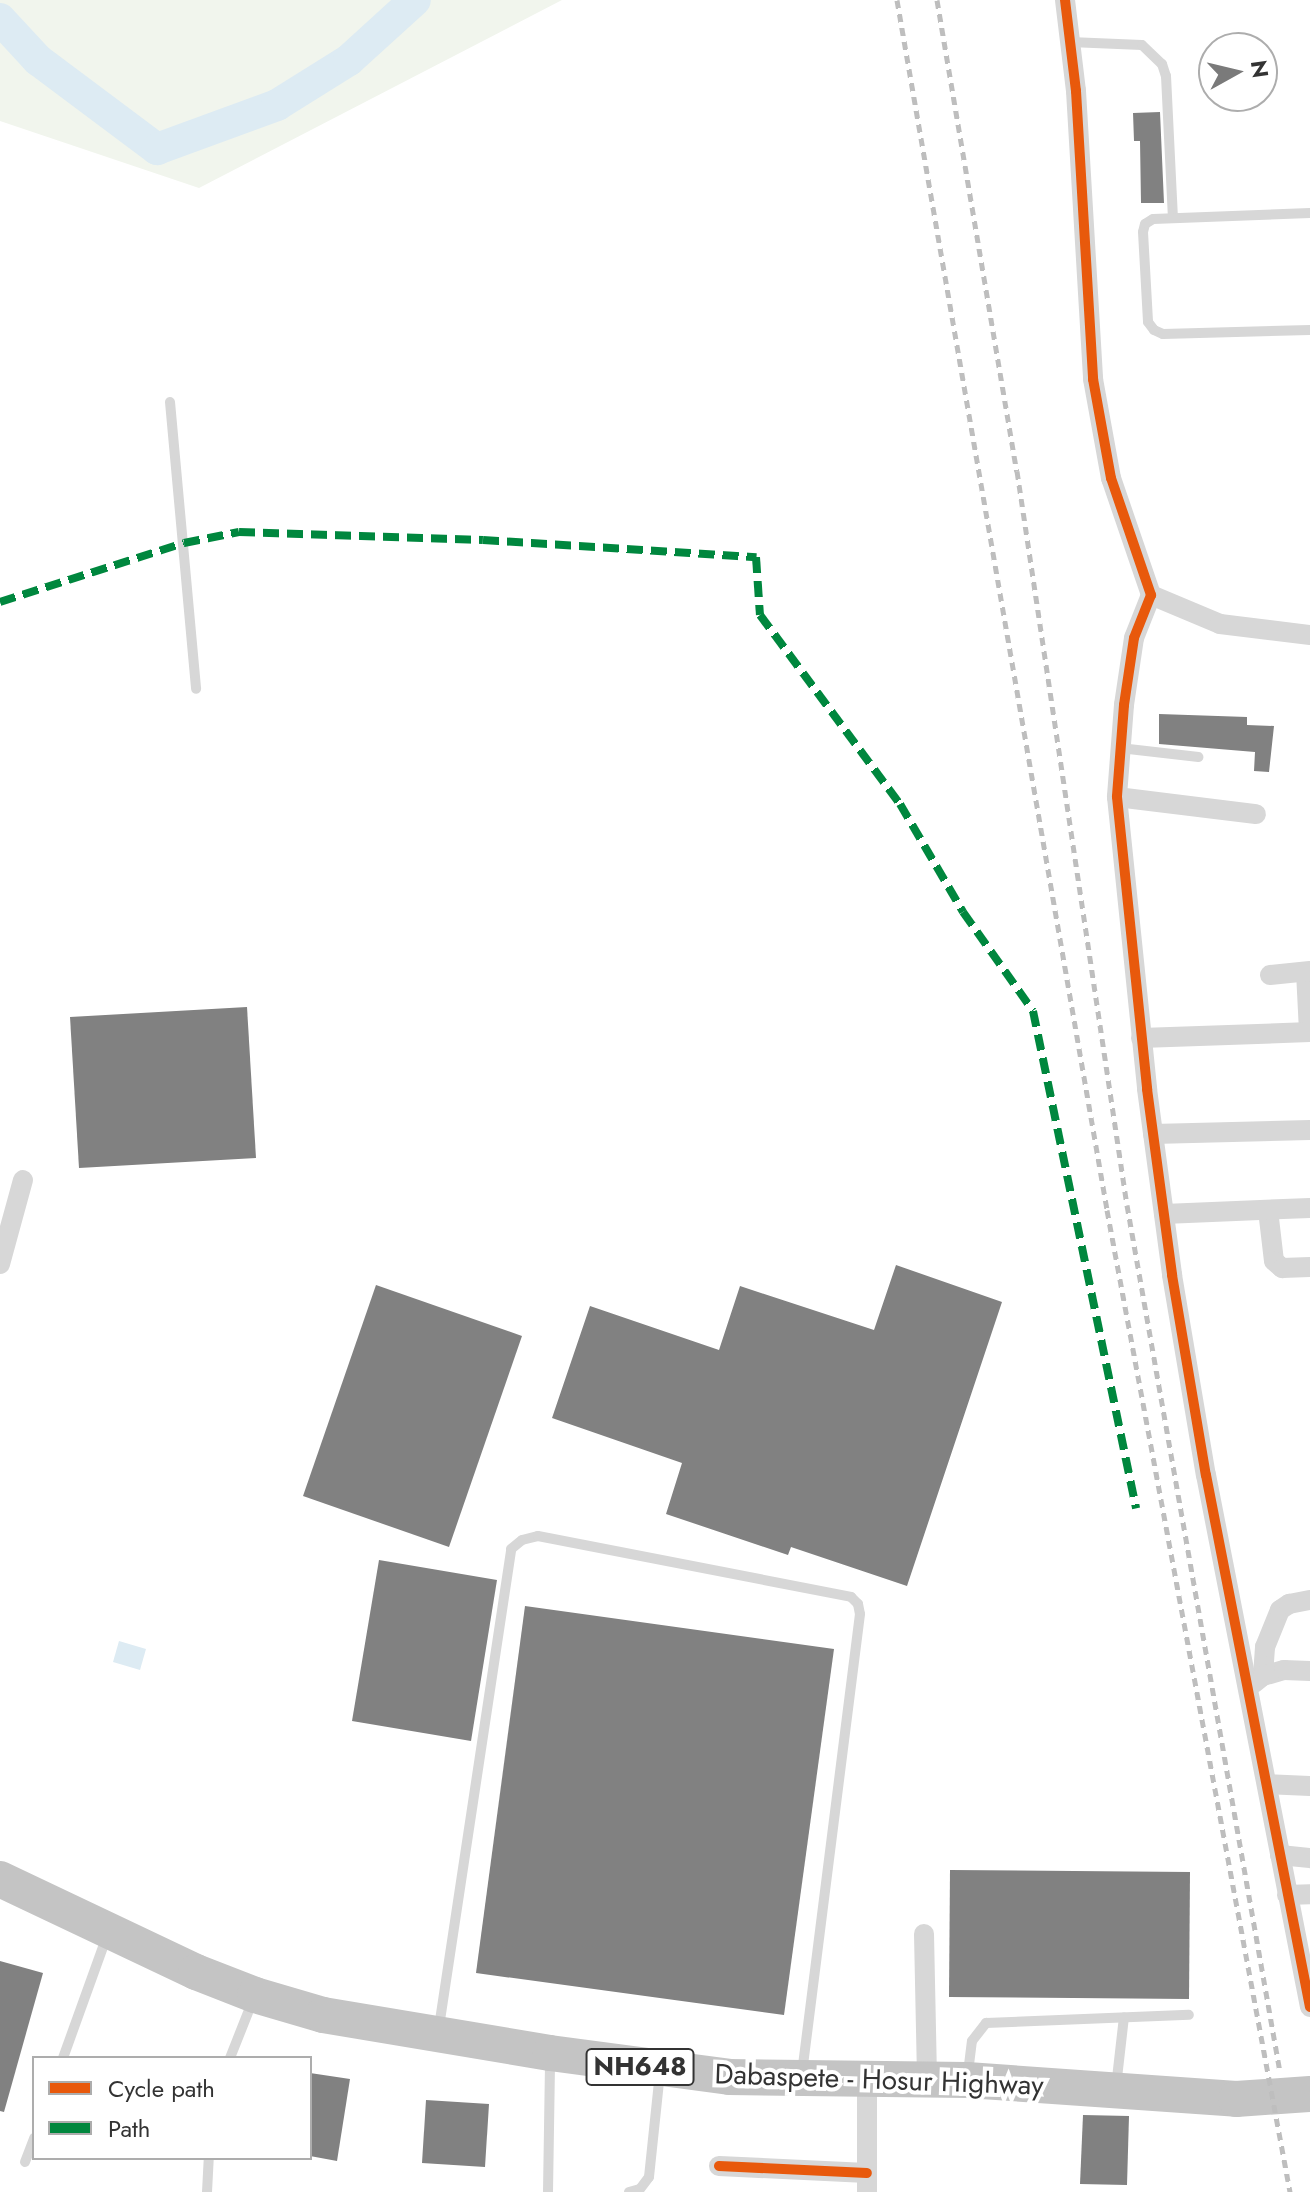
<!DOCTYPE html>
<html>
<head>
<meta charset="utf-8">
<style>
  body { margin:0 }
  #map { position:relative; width:1310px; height:2192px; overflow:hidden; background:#fff; font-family:Jost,sans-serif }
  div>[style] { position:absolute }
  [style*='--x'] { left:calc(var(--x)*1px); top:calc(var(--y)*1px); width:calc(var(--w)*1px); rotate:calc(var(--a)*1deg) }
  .green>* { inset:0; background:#f1f5ed }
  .water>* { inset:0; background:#ddebf3 }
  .river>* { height:32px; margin:-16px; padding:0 16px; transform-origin:16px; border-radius:16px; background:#ddebf3 }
  .building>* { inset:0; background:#818181 }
  .lane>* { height:10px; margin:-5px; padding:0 5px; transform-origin:5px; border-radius:5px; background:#d7d7d7 }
  .street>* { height:20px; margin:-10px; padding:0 10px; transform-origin:10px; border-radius:10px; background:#d7d7d7 }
  .highway>* { height:36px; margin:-18px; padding:0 18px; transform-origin:18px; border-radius:18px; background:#c4c4c4 }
  .rail>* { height:5px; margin-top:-2.5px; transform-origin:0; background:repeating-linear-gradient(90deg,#bebebe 0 8px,transparent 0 14px) }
  .quiet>* { height:8px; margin-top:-4px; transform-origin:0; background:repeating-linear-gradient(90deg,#00873e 0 16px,transparent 0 24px) }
  .cycleway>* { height:10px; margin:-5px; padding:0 5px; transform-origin:5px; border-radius:5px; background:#e8590c }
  span { translate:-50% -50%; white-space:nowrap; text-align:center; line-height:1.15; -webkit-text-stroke:8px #fff; paint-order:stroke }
  .shield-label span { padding:2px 6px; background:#fff; border:2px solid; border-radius:6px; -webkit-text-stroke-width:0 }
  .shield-label { font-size:26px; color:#333; font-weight:700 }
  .street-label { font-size:28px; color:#333 }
  .legend { position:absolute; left:32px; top:2056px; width:280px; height:104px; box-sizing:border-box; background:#fff; border:2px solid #adadad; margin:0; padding:10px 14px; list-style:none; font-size:24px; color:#333 }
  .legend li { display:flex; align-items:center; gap:16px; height:40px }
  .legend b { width:40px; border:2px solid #adadad }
  .north { position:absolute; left:1198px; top:32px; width:80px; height:80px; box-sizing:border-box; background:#fff; border:2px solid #adadad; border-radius:50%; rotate:82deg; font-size:22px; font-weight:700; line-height:32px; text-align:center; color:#333 }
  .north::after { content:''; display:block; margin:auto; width:28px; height:36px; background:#7a7a7a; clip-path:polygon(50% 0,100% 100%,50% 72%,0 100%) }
</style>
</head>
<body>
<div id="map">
  <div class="green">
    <i style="clip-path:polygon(0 0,562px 0,199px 188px,0 121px)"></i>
  </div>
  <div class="water">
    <i style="clip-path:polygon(119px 1641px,146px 1649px,140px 1670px,113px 1662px)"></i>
  </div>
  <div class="river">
    <i style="--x:0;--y:19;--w:56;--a:47.2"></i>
    <i style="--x:38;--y:60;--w:149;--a:36.8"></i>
    <i style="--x:157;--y:149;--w:128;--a:-20.1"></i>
    <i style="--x:277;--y:105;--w:85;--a:-32"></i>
    <i style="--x:349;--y:60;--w:89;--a:-42.3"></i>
  </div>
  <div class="building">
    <i style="clip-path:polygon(1160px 112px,1164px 203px,1141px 203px,1140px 141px,1134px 141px,1133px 113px)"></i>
    <i style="clip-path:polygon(1159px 714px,1247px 717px,1247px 725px,1274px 726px,1269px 772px,1254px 771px,1255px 752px,1159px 744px)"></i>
    <i style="clip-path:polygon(247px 1007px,256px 1158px,79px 1168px,70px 1017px)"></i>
    <i style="clip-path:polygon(896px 1265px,1002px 1302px,907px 1586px,791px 1547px,788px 1555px,666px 1514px,682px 1463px,552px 1418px,590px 1306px,719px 1350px,740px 1286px,874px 1330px)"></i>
    <i style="clip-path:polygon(376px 1285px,522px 1336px,449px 1547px,303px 1496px)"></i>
    <i style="clip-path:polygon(379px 1560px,497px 1580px,471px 1741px,352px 1721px)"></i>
    <i style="clip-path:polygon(525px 1606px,834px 1649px,784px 2015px,476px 1973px)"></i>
    <i style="clip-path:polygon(950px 1870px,1190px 1872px,1189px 1999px,949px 1997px)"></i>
    <i style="clip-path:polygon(0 1961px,43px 1973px,4px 2112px,0 2111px)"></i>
    <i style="clip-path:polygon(310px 2073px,350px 2079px,337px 2161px,310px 2156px)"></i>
    <i style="clip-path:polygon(426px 2100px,489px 2104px,485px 2167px,422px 2163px)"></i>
    <i style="clip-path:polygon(1083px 2115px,1129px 2116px,1127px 2185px,1080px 2184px)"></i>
  </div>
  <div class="lane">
    <i style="--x:1070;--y:42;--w:72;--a:2.4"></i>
    <i style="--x:1142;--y:45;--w:28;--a:44"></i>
    <i style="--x:1162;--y:64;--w:13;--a:72"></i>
    <i style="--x:1166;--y:76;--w:142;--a:87.2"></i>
    <i style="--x:1310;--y:213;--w:157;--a:177.8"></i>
    <i style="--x:1153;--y:219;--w:9;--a:148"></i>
    <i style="--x:1145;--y:224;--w:8;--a:104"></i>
    <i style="--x:1143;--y:232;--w:90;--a:86.8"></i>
    <i style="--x:1148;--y:322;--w:10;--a:53"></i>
    <i style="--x:1154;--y:330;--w:10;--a:24"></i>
    <i style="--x:1163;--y:334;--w:147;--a:-1.6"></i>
    <i style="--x:170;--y:402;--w:288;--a:84.8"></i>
    <i style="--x:1120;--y:748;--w:79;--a:6.6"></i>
    <i style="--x:439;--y:2027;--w:483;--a:-81.4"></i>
    <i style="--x:511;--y:1549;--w:14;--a:-39"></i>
    <i style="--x:522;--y:1540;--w:16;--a:-14"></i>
    <i style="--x:538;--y:1536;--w:319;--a:11"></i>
    <i style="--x:851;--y:1597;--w:10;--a:45"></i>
    <i style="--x:858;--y:1604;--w:10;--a:79"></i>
    <i style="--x:860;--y:1614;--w:464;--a:97.2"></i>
    <i style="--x:63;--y:2058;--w:130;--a:-70.2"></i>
    <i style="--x:230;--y:2058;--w:62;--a:-68.4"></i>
    <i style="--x:968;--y:2073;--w:32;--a:-83"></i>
    <i style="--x:972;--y:2041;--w:23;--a:-52"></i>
    <i style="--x:986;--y:2023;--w:203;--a:-2.3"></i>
    <i style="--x:1116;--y:2087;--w:70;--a:-83.5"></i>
    <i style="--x:25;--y:2162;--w:26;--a:-69"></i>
    <i style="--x:207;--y:2192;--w:34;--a:-87"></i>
    <i style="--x:548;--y:2192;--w:133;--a:-89.1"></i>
    <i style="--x:629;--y:2192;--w:11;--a:-15"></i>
    <i style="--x:640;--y:2189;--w:15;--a:-53"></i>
    <i style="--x:649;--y:2177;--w:106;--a:-84"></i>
  </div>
  <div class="street">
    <i style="--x:1065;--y:0;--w:92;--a:83.1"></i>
    <i style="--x:1076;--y:91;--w:289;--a:86.6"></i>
    <i style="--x:1093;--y:379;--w:101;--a:79.7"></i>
    <i style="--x:1111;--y:478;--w:124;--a:71.1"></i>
    <i style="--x:1151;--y:595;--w:46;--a:111.6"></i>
    <i style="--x:1134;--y:638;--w:68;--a:98.5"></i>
    <i style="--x:1124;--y:705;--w:92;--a:94.4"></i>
    <i style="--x:1117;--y:797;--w:294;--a:84.1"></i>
    <i style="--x:1147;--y:1089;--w:188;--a:82.3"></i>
    <i style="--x:1172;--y:1275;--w:203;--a:80.4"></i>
    <i style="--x:1206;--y:1475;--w:542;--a:78.94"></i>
    <i style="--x:1151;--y:595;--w:75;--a:22.8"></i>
    <i style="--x:1220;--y:624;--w:91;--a:7"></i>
    <i style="--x:1117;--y:797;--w:140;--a:7"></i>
    <i style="--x:1306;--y:972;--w:60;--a:87.1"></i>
    <i style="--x:1270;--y:975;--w:40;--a:-5.7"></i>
    <i style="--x:1141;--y:1038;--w:169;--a:-2"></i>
    <i style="--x:1153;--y:1134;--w:157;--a:-1.5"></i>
    <i style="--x:1268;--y:1210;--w:51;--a:83.3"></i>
    <i style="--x:1274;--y:1261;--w:11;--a:41"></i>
    <i style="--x:1282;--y:1268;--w:28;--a:-2"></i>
    <i style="--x:1164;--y:1214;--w:146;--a:-2.4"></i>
    <i style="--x:0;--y:1264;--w:87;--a:-74.7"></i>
    <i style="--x:1263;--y:1676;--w:29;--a:-86"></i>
    <i style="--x:1265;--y:1647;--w:40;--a:-68"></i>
    <i style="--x:1280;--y:1610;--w:11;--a:-34"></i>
    <i style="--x:1289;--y:1604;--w:21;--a:-11"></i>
    <i style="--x:1254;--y:1683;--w:11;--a:-38"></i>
    <i style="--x:1263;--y:1676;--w:22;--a:-16"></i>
    <i style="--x:1284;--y:1670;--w:26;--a:2"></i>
    <i style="--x:1267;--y:1784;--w:43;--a:2.7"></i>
    <i style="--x:1280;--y:1855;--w:30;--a:6"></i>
    <i style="--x:1287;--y:1895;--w:23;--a:-2"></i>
    <i style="--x:924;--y:1934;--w:145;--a:88.8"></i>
    <i style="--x:719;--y:2166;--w:148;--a:2.7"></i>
    <i style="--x:867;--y:2192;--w:114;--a:-90"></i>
  </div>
  <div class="highway">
    <i style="--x:0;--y:1879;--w:217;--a:25.4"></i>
    <i style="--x:196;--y:1972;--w:63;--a:21.3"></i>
    <i style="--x:255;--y:1995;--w:71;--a:16.4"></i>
    <i style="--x:323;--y:2015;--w:230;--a:9.5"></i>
    <i style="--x:550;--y:2053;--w:181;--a:7.6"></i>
    <i style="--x:729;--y:2077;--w:238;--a:0.7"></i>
    <i style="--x:967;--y:2080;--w:270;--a:4"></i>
    <i style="--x:1236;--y:2099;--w:74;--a:-3.9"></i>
  </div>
  <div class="rail">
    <i style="--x:897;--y:0;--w:1228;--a:80.15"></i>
    <i style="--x:1107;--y:1210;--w:999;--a:79.44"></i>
    <i style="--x:937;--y:0;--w:478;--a:80.4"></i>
    <i style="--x:1017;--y:471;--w:742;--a:81.48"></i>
    <i style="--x:1127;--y:1205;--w:880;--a:79.99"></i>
  </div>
  <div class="quiet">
    <i style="--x:0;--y:602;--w:193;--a:-17.8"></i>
    <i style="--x:184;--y:543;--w:56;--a:-11.3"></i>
    <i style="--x:239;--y:532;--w:244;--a:1.9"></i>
    <i style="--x:483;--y:540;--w:274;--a:3.6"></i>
    <i style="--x:756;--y:557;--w:58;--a:86.1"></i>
    <i style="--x:760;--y:615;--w:235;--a:53.5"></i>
    <i style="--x:900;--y:804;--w:125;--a:59.7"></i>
    <i style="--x:963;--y:912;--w:121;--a:54.7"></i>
    <i style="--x:1033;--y:1011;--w:508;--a:78.29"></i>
  </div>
  <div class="cycleway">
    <i style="--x:1065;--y:0;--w:92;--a:83.1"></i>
    <i style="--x:1076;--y:91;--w:289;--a:86.6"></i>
    <i style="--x:1093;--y:379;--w:101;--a:79.7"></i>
    <i style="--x:1111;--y:478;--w:124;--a:71.1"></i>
    <i style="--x:1151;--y:595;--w:46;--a:111.6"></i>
    <i style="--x:1134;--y:638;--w:68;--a:98.5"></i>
    <i style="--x:1124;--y:705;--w:92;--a:94.4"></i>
    <i style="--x:1117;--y:797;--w:294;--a:84.1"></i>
    <i style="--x:1147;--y:1089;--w:188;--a:82.3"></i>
    <i style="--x:1172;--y:1275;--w:203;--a:80.4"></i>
    <i style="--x:1206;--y:1475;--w:542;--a:78.94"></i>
    <i style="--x:719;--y:2166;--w:148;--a:2.7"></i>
  </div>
  <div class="shield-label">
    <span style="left:640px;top:2067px">NH648</span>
  </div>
  <div class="street-label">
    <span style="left:879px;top:2080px;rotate:2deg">Dabaspete - Hosur Highway</span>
  </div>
  <ul class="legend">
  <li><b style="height:10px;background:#e8590c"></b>Cycle path</li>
  <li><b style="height:10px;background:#00873e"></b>Path</li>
  </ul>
  <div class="north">N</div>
</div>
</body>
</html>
